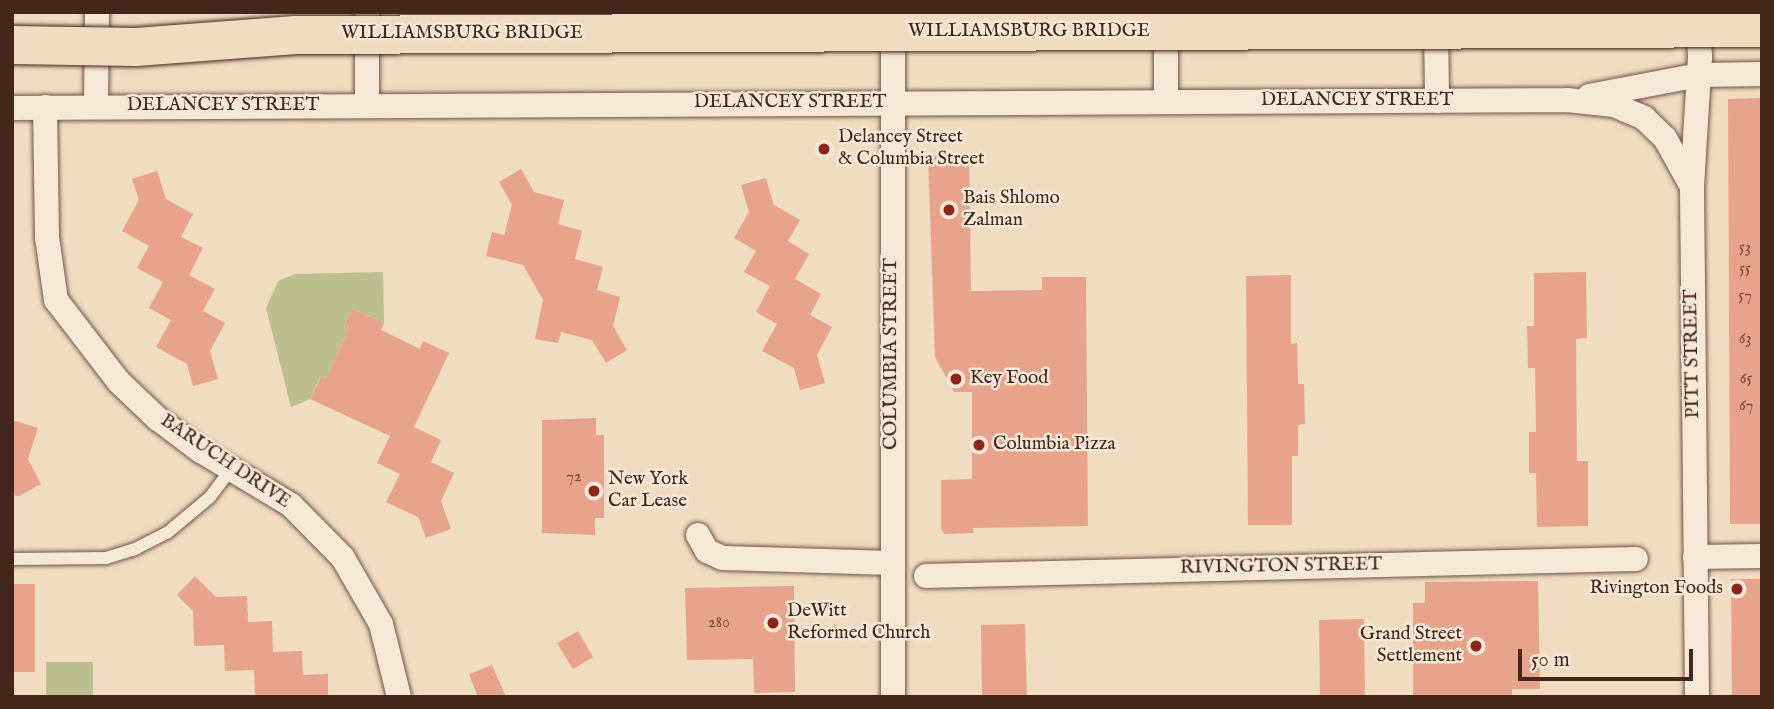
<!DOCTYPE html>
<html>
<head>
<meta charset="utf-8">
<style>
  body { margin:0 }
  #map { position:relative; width:1774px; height:709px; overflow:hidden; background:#f0dcc1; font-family:"IM FELL English",serif }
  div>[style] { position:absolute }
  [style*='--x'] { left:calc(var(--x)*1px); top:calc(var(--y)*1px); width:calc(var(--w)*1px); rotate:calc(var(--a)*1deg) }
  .green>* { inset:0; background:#bcc091 }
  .building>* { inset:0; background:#e8a38c }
  .roads { filter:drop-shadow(0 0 2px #705444) drop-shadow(0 0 2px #705444) }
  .lane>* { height:12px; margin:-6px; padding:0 6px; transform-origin:6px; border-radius:6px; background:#f5e8d7 }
  .street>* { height:24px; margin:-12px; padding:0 12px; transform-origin:12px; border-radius:12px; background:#f5e8d7 }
  .bridges { filter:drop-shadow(0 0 2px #45261b) drop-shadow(0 0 2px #45261b) }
  .highway-bridge>* { height:38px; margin:-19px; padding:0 19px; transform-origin:19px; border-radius:19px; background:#f0dcc1 }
  .dots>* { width:19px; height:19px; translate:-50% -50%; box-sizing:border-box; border:4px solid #f5e8d7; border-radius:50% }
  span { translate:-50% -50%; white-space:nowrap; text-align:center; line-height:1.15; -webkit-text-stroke:5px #f5e8d7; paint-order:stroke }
  .number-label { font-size:16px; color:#6e4537 }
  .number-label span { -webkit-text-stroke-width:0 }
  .street-label { font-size:19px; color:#45261b }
  .poi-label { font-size:19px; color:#45261b }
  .left { translate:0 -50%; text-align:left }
  .right { translate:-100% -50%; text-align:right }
  .frame { position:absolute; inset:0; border:14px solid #45261b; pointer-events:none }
  .scale { position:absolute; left:1518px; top:649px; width:175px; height:32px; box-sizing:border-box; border:4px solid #45261b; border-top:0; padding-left:9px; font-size:21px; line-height:24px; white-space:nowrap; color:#45261b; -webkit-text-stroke:5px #f5e8d7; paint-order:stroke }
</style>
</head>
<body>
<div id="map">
  <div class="green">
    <i style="clip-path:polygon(383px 272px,384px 323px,353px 309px,344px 326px,349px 328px,325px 380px,320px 378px,310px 399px,291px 407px,266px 308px,278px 281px,295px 274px)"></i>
    <i style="clip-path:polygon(46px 662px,93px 662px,93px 697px,46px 697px)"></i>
  </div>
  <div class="building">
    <i style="clip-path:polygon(1762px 98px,1762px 524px,1730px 524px,1728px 99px)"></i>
    <i style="clip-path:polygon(969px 155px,971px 291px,1042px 290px,1042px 277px,1086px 277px,1088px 526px,973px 528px,974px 533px,944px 534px,941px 528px,941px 480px,972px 479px,972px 392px,954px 392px,935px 357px,928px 156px)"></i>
    <i style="clip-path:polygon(521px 169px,534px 192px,564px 200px,558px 224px,582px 231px,575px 259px,603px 267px,597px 290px,620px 297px,613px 326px,627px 350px,606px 363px,592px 340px,561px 332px,558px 343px,535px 339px,543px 300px,523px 265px,486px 256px,492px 232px,504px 235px,512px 205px,499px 182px)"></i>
    <i style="clip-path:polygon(157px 171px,166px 199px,193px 214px,181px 237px,203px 248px,189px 275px,215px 289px,203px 311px,225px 323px,210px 351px,218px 379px,193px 386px,187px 364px,156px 347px,171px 320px,149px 308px,163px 282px,137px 268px,149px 246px,122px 231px,139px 200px,132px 179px)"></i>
    <i style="clip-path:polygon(766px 178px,774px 205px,800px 220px,788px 241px,809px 254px,795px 279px,821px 294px,810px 315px,832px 327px,817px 355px,825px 383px,800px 390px,794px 368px,762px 351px,777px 324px,756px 312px,770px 286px,744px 272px,756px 251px,734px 238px,749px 212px,741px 185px)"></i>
    <i style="clip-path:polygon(1586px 272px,1587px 338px,1576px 339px,1577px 461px,1588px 461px,1588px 526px,1537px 527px,1536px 473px,1529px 473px,1529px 432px,1536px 432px,1535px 368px,1528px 368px,1527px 326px,1534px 326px,1534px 273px)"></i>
    <i style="clip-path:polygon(1291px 275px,1291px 344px,1297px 343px,1298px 384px,1304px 384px,1305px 424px,1298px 425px,1298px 456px,1292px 456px,1292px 525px,1248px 525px,1246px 276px)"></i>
    <i style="clip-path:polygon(353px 309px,384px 323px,381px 330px,420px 349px,423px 341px,449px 353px,414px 427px,441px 440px,431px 462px,454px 473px,441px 501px,451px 529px,426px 538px,418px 517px,386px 502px,400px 474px,377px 463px,390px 436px,310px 399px,321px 377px,325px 380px,349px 328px,344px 326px)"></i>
    <i style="clip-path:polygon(596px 418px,596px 435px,604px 435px,604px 518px,595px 518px,595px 535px,542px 533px,542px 420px)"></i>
    <i style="clip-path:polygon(12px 420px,38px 428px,28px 459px,41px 484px,19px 496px,12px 495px)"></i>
    <i style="clip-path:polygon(195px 576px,216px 597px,247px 596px,248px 622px,272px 621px,273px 652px,302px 651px,303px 675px,328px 674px,328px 697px,255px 697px,254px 670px,225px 671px,224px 645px,194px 646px,193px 611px,177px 595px)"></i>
    <i style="clip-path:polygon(1731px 579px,1762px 579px,1762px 697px,1732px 697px)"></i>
    <i style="clip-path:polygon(1538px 581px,1540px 689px,1512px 689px,1512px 697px,1413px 697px,1413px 603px,1425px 603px,1425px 582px)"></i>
    <i style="clip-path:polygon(12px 584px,35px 584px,35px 672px,12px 672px)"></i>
    <i style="clip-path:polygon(794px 586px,795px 692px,754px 693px,753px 659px,687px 660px,685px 588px)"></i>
    <i style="clip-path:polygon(1364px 619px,1365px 697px,1320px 697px,1319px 620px)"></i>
    <i style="clip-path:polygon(1025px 624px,1027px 697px,982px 697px,981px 625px)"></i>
    <i style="clip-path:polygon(578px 631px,593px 657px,573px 669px,557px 643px)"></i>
    <i style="clip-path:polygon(492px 665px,506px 697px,478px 697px,469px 674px)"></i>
  </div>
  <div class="roads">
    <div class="lane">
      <i style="--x:12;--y:559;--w:94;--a:-0.6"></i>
      <i style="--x:106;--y:558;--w:28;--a:-17"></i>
      <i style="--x:133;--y:550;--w:38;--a:-27"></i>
      <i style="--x:167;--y:533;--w:56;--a:-39.9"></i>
      <i style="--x:210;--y:497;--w:34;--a:-53"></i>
    </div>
    <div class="street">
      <i style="--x:1166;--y:16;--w:86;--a:90"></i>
      <i style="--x:1436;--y:17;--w:84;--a:89.3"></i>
      <i style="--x:1589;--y:96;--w:112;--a:-10.8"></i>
      <i style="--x:1699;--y:75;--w:63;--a:-0.9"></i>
      <i style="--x:367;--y:106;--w:94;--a:-90"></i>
      <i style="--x:45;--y:107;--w:130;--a:89.1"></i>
      <i style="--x:47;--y:237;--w:64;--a:81.9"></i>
      <i style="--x:56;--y:300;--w:103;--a:52.5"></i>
      <i style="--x:119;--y:382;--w:54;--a:43.5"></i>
      <i style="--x:158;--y:419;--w:54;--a:36.7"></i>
      <i style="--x:201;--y:451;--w:105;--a:31"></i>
      <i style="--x:291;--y:505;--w:74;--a:45.5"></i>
      <i style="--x:343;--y:558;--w:76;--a:60.1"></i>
      <i style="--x:381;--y:624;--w:75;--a:76.1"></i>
      <i style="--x:96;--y:107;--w:95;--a:-89.4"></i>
      <i style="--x:12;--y:108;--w:1555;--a:-0.29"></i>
      <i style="--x:1567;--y:100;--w:47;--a:6.1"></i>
      <i style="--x:1614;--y:105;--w:33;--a:23"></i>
      <i style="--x:1644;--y:118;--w:29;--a:44"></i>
      <i style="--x:1665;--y:138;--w:56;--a:61.1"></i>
      <i style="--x:698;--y:535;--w:18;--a:61"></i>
      <i style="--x:707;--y:551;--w:17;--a:24"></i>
      <i style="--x:723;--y:558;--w:169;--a:1.7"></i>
      <i style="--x:1695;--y:557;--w:67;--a:-0.9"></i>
      <i style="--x:926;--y:576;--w:710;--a:-1.37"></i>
      <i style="--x:893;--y:697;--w:685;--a:-90"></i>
      <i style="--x:1697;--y:697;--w:510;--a:-90.56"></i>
      <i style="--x:1692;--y:187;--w:130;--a:-86.5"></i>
      <i style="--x:1700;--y:57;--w:41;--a:-92.8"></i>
    </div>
  </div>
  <div class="bridges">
    <div class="highway-bridge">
      <i style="--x:12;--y:45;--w:124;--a:0.9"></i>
      <i style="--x:136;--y:47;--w:160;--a:-4.3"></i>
      <i style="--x:296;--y:35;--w:1466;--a:-0.27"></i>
    </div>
  </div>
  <div class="dots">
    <i style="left:824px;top:149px;background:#8f2418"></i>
    <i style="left:949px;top:210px;background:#8f2418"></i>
    <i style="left:956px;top:379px;background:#8f2418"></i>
    <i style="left:979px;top:445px;background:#8f2418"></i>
    <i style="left:594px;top:491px;background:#8f2418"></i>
    <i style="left:1737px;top:589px;background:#8f2418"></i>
    <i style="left:773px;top:623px;background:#8f2418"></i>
    <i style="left:1476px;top:646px;background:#8f2418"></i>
  </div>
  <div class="number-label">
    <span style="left:1745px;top:248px">53</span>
    <span style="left:1745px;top:269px">55</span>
    <span style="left:1745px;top:296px">57</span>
    <span style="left:1745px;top:339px">63</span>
    <span style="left:1746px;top:379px">65</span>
    <span style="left:1746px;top:406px">67</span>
    <span style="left:574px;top:477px">72</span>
    <span style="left:719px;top:623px">280</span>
  </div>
  <div class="street-label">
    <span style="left:1029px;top:32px">WILLIAMSBURG BRIDGE</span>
    <span style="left:462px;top:34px">WILLIAMSBURG BRIDGE</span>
    <span style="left:1357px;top:101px">DELANCEY STREET</span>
    <span style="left:790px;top:103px">DELANCEY STREET</span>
    <span style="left:223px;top:106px">DELANCEY STREET</span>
    <span style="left:892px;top:354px;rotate:-90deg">COLUMBIA STREET</span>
    <span style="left:1693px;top:354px;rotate:-91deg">PITT STREET</span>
    <span style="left:225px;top:462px;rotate:34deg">BARUCH DRIVE</span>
    <span style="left:1281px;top:567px;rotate:-1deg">RIVINGTON STREET</span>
  </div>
  <div class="poi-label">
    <span class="left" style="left:838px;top:149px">Delancey Street<br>&amp; Columbia Street</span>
    <span class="left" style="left:963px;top:210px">Bais Shlomo<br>Zalman</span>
    <span class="left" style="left:970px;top:379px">Key Food</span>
    <span class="left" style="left:993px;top:445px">Columbia Pizza</span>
    <span class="left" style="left:608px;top:491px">New York<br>Car Lease</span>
    <span class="right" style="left:1723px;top:589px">Rivington Foods</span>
    <span class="left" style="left:787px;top:623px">DeWitt<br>Reformed Church</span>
    <span class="right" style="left:1462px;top:646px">Grand Street<br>Settlement</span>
  </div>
  <div class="frame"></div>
  <div class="scale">50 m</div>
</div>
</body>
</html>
